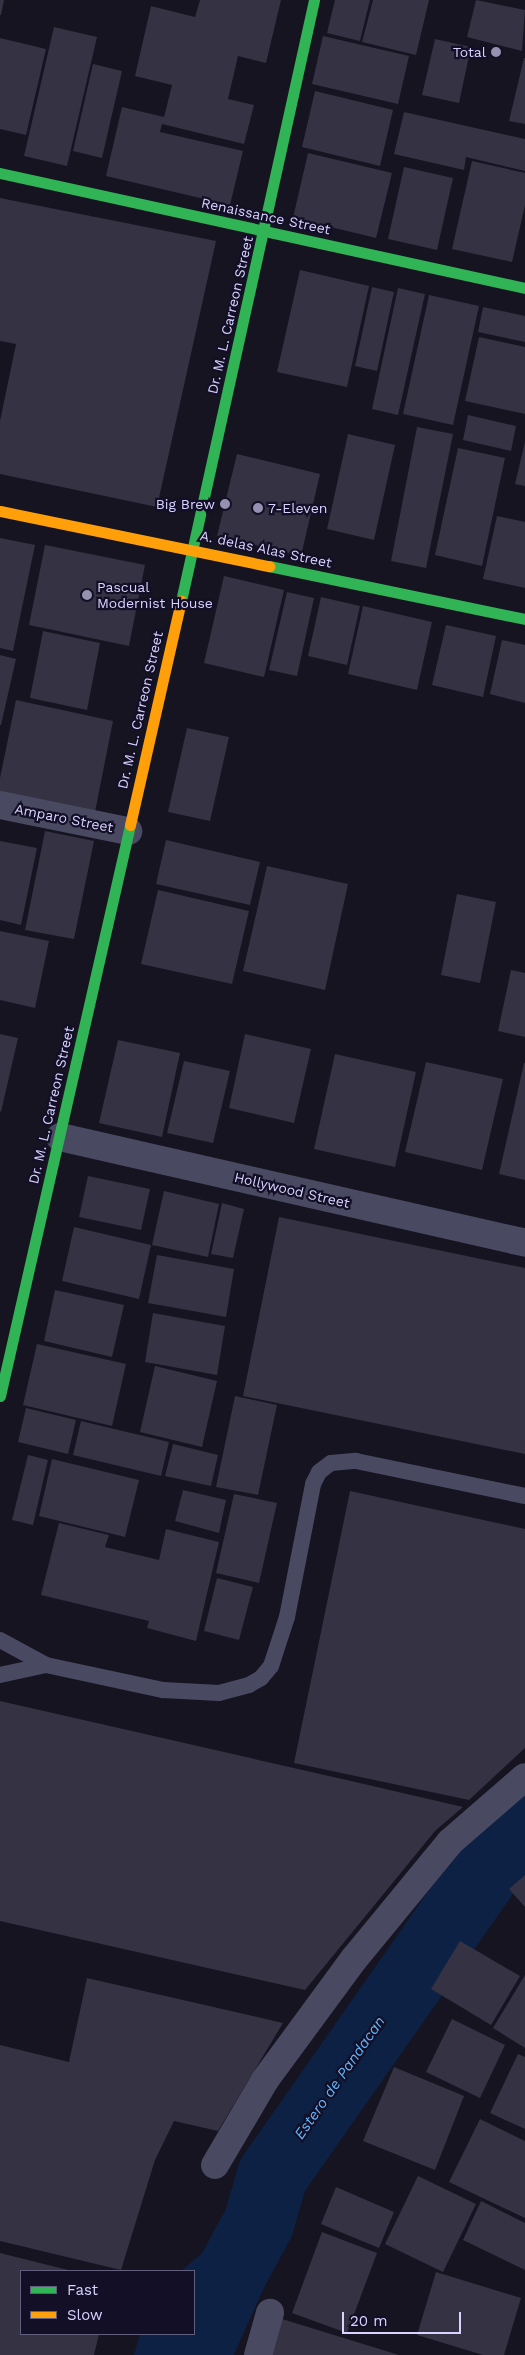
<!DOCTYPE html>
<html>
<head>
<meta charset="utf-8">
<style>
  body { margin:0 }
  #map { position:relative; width:525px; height:2355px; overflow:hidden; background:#161421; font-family:"Work Sans",sans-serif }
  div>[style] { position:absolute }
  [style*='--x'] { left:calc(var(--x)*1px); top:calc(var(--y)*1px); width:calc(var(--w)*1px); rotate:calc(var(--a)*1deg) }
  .water>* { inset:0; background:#0d2144 }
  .river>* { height:71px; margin:-35.5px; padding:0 35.5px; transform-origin:35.5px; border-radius:35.5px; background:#0d2144 }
  .building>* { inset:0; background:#343243 }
  .lane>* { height:16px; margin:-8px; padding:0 8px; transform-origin:8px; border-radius:8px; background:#4a4962 }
  .street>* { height:28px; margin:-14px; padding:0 14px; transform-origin:14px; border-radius:14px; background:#4a4962 }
  .fast>* { height:11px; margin:-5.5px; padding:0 5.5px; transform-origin:5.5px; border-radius:5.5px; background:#30b455 }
  .slow>* { height:11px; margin:-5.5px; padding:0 5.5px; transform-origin:5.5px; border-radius:5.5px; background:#ff9f0a }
  .dots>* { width:14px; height:14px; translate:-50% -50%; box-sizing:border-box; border:2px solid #130f26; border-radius:50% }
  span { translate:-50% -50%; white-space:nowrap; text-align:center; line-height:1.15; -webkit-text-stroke:4.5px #130f26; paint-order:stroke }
  .poi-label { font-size:14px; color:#d9d4ff }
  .right { translate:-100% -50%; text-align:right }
  .left { translate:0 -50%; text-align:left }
  .street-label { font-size:14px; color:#d9d4ff }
  .water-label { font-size:15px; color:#62b6ff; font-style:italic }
  .legend { position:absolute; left:20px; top:2270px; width:175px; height:65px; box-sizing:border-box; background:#130f26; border:1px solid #625e7d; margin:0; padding:6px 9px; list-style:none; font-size:15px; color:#d9d4ff }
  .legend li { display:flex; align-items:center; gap:10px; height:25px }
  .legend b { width:25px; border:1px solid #625e7d }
  .scale { position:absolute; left:342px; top:2312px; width:119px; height:22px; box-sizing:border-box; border:2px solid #d9d4ff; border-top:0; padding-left:6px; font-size:15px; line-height:18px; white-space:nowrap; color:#d9d4ff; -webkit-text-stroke:4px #130f26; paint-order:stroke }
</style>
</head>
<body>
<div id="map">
  <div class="water">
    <i style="clip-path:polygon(201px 2254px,261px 2287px,249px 2297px,232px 2355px,134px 2355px,140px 2334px,194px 2334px,194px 2271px,181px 2271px)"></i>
  </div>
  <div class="river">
    <i style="--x:194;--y:2355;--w:92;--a:-65.7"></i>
    <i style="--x:232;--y:2271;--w:55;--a:-61.6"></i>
    <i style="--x:258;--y:2223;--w:50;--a:-73.7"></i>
    <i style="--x:272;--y:2175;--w:414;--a:-55"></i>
    <i style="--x:509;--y:1836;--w:20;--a:-37"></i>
  </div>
  <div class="building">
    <i style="clip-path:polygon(0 0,4px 0,1px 15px,0 15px)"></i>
    <i style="clip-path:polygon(200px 0,281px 0,266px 63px,238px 56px,228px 99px,254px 105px,244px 144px,162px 124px,160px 132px,243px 151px,230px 205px,106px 176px,122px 107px,164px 117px,172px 85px,135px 76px,151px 6px,195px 17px)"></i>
    <i style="clip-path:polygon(335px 0,370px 0,360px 41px,327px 33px)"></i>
    <i style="clip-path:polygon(373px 0,429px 0,416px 55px,362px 42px)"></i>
    <i style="clip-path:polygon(476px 0,525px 10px,522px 51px,467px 37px)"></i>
    <i style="clip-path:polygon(54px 27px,97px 37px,67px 166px,24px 156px)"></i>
    <i style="clip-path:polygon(323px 36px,409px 56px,398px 104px,312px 84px)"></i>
    <i style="clip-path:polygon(0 38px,46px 49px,26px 135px,0 129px)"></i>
    <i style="clip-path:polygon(435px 39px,471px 47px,459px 103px,422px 95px)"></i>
    <i style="clip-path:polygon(524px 58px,525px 58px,525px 124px,509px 121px)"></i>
    <i style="clip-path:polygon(93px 64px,122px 71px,102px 158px,73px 151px)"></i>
    <i style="clip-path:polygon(315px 91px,393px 110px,380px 166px,302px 147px)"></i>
    <i style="clip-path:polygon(404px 112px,525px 139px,525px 171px,466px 157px,464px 170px,394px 154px)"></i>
    <i style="clip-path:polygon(308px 153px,392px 173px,376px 238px,293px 218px)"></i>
    <i style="clip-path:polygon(472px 161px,525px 173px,525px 205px,512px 262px,452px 249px)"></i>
    <i style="clip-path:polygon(404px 167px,453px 178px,437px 250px,388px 239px)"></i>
    <i style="clip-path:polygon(0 198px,216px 241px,157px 507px,0 474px,0 421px,16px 344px,0 341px)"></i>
    <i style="clip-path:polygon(300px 270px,369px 286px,347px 387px,277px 372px)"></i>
    <i style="clip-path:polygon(372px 287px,394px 292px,377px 371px,355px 366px)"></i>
    <i style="clip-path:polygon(398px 288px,425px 294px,398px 415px,372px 409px)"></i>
    <i style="clip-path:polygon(429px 295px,479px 306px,453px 425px,403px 414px)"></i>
    <i style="clip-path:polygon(483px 307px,525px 316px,525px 342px,478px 332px)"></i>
    <i style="clip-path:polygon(479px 337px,525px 347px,525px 414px,465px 401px)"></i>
    <i style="clip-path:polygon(468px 415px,516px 426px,511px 451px,463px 440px)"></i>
    <i style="clip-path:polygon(417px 427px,453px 434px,426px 568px,391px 561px)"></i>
    <i style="clip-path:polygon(348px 434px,395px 445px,374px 540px,327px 529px)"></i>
    <i style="clip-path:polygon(525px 442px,525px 486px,515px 484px)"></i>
    <i style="clip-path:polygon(458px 448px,505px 458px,482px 566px,435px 555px)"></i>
    <i style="clip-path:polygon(237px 454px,320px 474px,301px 556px,217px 536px)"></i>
    <i style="clip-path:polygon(497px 516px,525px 522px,525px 588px,483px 579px)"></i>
    <i style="clip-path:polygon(0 538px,35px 545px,13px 651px,0 648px)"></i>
    <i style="clip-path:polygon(45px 545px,145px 565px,129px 646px,29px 625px)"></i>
    <i style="clip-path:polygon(224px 576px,284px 590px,264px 677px,204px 663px)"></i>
    <i style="clip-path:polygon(287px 592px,314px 598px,297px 676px,269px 670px)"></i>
    <i style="clip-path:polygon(321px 597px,360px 606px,347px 665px,308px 656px)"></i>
    <i style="clip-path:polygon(363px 606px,432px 622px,417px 690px,348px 674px)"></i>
    <i style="clip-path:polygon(446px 625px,496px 636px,483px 697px,432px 685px)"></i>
    <i style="clip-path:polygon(43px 631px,100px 643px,87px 710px,30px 698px)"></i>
    <i style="clip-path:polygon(502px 640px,525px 645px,525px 703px,490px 694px)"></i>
    <i style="clip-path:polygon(0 655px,16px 659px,1px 725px,0 725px)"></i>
    <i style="clip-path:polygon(16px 700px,113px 721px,95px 812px,0 793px,0 778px)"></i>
    <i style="clip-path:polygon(187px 728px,229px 737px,210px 821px,168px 812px)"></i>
    <i style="clip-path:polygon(45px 831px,94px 841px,74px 939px,25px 930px)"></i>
    <i style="clip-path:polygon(166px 840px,260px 862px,250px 905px,156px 884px)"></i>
    <i style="clip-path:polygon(0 841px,37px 848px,21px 925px,0 920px)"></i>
    <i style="clip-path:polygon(267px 866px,348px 884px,325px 990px,243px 971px)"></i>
    <i style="clip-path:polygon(158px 890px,249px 911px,232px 984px,141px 964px)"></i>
    <i style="clip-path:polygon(457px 894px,496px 902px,480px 983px,441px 975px)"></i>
    <i style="clip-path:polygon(0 931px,49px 941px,35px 1008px,0 1000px)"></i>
    <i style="clip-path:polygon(511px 970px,525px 973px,525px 1037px,498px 1031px)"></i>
    <i style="clip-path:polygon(0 1034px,18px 1038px,1px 1112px,0 1111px)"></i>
    <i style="clip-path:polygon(245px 1034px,311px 1049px,294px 1123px,229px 1108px)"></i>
    <i style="clip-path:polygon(118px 1040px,180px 1053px,162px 1137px,99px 1123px)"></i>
    <i style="clip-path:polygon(335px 1054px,416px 1072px,395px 1167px,314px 1149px)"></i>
    <i style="clip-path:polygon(184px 1061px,230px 1071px,213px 1143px,167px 1133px)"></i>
    <i style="clip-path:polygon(426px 1062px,503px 1079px,482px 1170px,405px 1152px)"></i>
    <i style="clip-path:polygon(524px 1063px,525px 1063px,525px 1180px,499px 1174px)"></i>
    <i style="clip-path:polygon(88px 1176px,150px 1189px,141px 1230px,79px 1217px)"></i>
    <i style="clip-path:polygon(164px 1191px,219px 1204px,208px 1257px,152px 1245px)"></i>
    <i style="clip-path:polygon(222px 1203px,244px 1209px,233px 1258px,211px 1254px)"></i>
    <i style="clip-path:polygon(279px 1217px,525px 1268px,525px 1454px,243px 1396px)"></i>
    <i style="clip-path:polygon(74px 1227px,151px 1245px,139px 1299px,62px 1281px)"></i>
    <i style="clip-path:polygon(157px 1255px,234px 1269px,226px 1317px,148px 1303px)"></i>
    <i style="clip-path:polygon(55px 1290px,124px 1305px,112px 1357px,44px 1341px)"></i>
    <i style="clip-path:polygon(153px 1313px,225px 1326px,217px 1375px,145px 1362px)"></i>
    <i style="clip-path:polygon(37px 1344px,126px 1364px,112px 1426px,23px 1405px)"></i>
    <i style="clip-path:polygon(155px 1366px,217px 1381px,202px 1447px,140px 1432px)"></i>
    <i style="clip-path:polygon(235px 1396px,277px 1405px,258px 1495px,216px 1487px)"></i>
    <i style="clip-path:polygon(26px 1408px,76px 1420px,68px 1454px,18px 1442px)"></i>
    <i style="clip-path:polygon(81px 1421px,169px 1442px,161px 1476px,73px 1455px)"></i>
    <i style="clip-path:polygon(173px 1444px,218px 1455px,211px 1486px,165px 1476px)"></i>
    <i style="clip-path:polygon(28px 1455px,48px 1460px,33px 1525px,12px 1520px)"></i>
    <i style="clip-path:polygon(52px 1459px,139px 1480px,125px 1537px,39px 1516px)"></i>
    <i style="clip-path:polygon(183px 1490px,226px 1500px,219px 1533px,175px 1521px)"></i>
    <i style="clip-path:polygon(350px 1491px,525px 1529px,525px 1748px,469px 1800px,294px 1763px)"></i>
    <i style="clip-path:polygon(234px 1494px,277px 1503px,259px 1583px,216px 1573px)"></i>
    <i style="clip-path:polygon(59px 1523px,109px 1535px,105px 1547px,159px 1560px,166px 1529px,219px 1542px,196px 1641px,147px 1628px,149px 1621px,41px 1595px)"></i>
    <i style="clip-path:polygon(217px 1578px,253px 1587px,239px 1640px,204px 1631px)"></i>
    <i style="clip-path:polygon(0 1701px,351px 1781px,463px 1807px,435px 1831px,305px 1990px,0 1921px)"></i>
    <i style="clip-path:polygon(525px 1875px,525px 1907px,509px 1889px)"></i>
    <i style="clip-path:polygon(460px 1941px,520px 1976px,491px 2025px,431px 1989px)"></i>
    <i style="clip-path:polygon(525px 1975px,525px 2048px,493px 2028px)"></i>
    <i style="clip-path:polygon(87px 1978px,283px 2023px,218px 2131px,174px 2121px,155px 2160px,121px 2270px,0 2241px,0 2045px,69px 2062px)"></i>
    <i style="clip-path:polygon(452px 2019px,505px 2045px,480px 2098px,426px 2072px)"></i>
    <i style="clip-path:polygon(518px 2054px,525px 2057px,525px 2129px,490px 2113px)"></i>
    <i style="clip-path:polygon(394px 2067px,464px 2096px,435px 2170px,363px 2141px)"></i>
    <i style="clip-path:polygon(480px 2119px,525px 2141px,525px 2218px,449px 2182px)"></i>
    <i style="clip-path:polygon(418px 2176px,476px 2204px,443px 2272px,385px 2244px)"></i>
    <i style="clip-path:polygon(336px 2187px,394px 2212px,379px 2248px,321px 2224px)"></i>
    <i style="clip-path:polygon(481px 2201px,525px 2223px,525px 2270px,463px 2240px)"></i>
    <i style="clip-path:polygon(322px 2232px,377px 2253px,347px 2333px,292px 2313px)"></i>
    <i style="clip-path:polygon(0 2253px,72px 2271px,21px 2271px,21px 2334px,99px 2334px,94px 2355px,0 2355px)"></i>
    <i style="clip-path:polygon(436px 2272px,521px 2298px,504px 2355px,483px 2355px,417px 2335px)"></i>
    <i style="clip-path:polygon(282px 2319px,399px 2355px,271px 2355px)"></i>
  </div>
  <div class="lane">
    <i style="--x:0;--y:1640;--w:52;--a:28.5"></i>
    <i style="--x:46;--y:1665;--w:120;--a:12.1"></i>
    <i style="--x:163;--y:1690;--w:56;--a:3.1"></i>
    <i style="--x:219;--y:1693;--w:31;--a:-15"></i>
    <i style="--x:249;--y:1685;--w:14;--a:-30"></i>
    <i style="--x:261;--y:1678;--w:16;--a:-50"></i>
    <i style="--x:271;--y:1666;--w:52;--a:-71.9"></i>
    <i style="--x:287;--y:1617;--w:136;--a:-78.9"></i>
    <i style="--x:313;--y:1484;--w:13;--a:-63"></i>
    <i style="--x:319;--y:1472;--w:15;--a:-37"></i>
    <i style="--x:331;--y:1463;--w:25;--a:-5"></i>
    <i style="--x:356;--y:1461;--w:173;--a:11.7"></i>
    <i style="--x:0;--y:1675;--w:47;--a:-12.3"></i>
  </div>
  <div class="street">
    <i style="--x:0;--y:805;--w:131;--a:11.5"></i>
    <i style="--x:60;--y:1137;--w:477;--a:12.8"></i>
    <i style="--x:215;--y:2165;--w:99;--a:-59.5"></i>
    <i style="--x:265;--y:2080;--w:150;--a:-53.7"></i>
    <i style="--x:354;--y:1959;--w:151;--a:-50.6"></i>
    <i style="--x:450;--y:1842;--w:99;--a:-40.9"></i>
    <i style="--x:258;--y:2355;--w:44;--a:-74.1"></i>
  </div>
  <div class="fast">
    <i style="--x:0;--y:173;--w:537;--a:12.36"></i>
    <i style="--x:269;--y:566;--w:261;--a:11.7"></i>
    <i style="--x:181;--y:601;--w:616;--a:-77.52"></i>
    <i style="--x:0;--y:1396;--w:586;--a:-77.17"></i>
  </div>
  <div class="slow">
    <i style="--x:0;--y:511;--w:275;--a:11.6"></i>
    <i style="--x:130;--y:825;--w:230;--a:-77.2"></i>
  </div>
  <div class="dots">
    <i style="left:496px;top:52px;background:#9591b1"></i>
    <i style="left:225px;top:504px;background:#9591b1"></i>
    <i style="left:258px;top:508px;background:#9591b1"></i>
    <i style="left:87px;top:595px;background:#9591b1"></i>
  </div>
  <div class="poi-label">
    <span class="right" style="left:486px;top:52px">Total</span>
    <span class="right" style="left:215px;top:504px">Big Brew</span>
    <span class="left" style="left:268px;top:508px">7-Eleven</span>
    <span class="left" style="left:97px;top:595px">Pascual<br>Modernist House</span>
  </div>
  <div class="street-label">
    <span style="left:266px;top:216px;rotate:12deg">Renaissance Street</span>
    <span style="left:230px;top:315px;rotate:-77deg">Dr. M. L. Carreon Street</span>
    <span style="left:266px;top:549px;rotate:12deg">A. delas Alas Street</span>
    <span style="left:140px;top:710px;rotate:-77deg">Dr. M. L. Carreon Street</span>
    <span style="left:64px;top:818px;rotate:11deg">Amparo Street</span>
    <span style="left:51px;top:1105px;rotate:-77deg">Dr. M. L. Carreon Street</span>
    <span style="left:292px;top:1190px;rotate:13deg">Hollywood Street</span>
  </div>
  <div class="water-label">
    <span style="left:340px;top:2078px;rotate:-55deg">Estero de Pandacan</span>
  </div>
  <ul class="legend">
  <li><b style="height:6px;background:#30b455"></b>Fast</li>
  <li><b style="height:6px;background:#ff9f0a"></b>Slow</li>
  </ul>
  <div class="scale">20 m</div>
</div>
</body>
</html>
